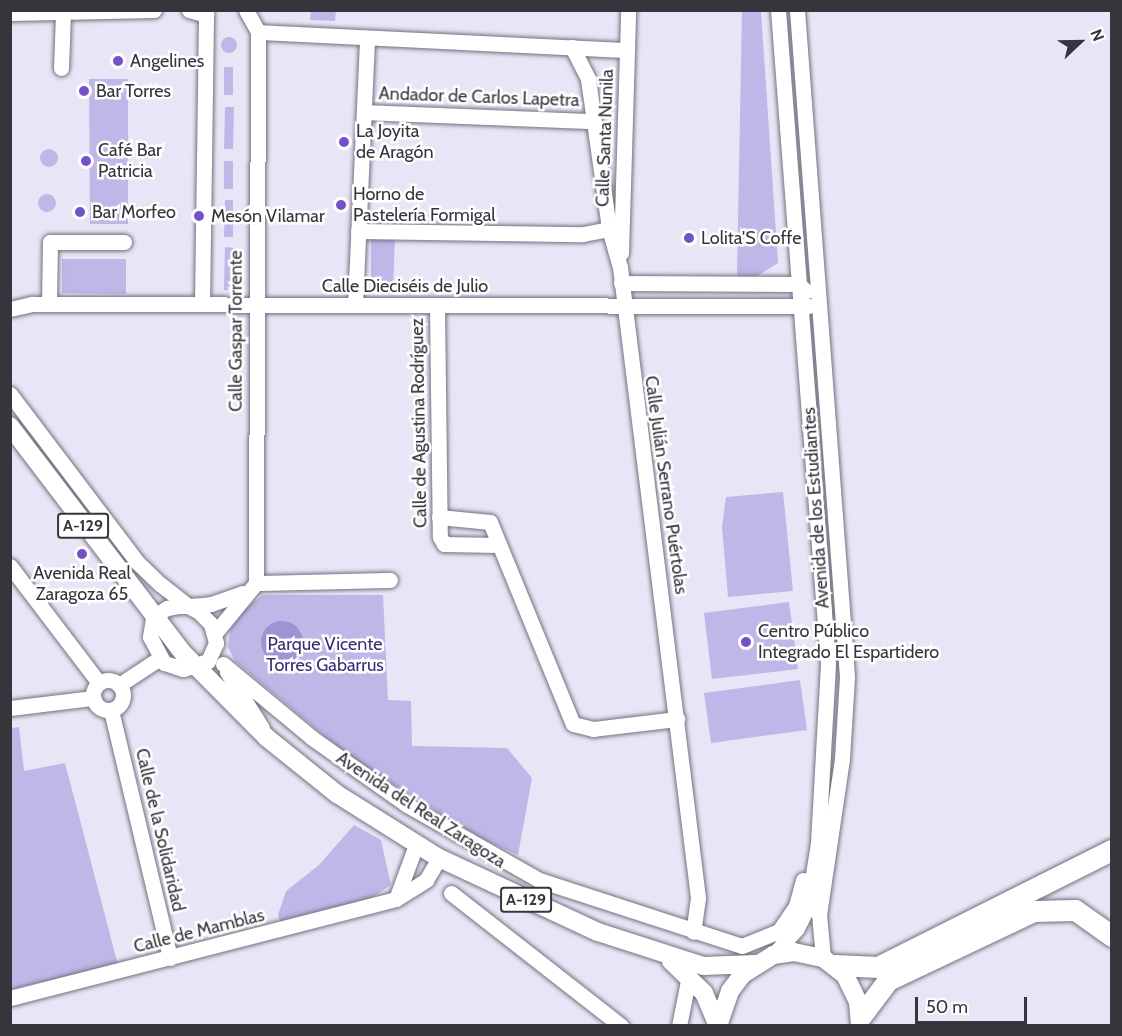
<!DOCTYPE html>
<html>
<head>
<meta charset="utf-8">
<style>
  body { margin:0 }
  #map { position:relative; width:1122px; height:1036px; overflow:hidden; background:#e8e6f6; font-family:Cabin,sans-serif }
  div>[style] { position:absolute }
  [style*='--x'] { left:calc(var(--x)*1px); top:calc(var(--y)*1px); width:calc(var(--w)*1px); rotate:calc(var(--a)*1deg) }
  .green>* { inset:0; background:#beb7e7 }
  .round { border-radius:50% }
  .water>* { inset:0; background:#9f94d3 }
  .roads { filter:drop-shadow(0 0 2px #737180) drop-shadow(0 0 2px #737180) }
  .minor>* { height:15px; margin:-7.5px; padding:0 7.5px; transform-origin:7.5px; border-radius:7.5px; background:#fff }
  .minor>.ring { margin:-7.5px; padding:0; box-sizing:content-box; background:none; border:15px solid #fff; border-radius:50% }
  .major>* { height:18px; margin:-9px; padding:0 9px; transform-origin:9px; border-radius:9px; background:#fff }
  .highway>* { height:21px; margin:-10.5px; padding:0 10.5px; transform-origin:10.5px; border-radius:10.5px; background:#fff }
  .dots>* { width:16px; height:16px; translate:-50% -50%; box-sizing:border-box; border:3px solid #fff; border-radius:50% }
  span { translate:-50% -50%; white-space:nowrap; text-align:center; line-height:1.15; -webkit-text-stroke:5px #fff; paint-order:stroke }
  .shield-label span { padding:2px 4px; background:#fff; border:2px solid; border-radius:4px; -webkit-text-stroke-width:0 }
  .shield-label { font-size:16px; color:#36353c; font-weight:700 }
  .poi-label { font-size:18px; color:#36353c }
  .left { translate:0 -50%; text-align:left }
  .street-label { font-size:18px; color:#36353c }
  .park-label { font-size:18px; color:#402c76 }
  .frame { position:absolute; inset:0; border:12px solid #36353c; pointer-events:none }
  .north { position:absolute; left:1050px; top:12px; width:60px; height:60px; -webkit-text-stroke:4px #fff; paint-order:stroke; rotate:68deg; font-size:16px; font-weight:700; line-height:24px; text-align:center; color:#36353c }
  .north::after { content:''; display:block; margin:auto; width:21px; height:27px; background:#36353c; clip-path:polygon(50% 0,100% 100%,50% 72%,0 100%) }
  .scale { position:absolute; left:915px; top:997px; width:112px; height:27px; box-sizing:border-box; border:3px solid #36353c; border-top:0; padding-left:8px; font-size:18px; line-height:21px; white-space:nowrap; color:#36353c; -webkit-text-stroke:4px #fff; paint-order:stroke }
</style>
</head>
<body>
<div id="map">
  <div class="green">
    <i style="clip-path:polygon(311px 11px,336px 11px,335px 21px,310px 20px)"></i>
    <i style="clip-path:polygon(742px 11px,761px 11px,778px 263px,746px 283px,737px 274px)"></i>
    <i class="round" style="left:221px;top:37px;width:16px;height:16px"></i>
    <i style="clip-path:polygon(224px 67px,233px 67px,233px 95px,224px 95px)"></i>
    <i style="clip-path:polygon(89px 79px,128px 79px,128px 224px,90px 224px)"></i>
    <i style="clip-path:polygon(225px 107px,234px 107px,233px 149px,224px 149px)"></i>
    <i class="round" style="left:40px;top:149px;width:18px;height:18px"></i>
    <i style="clip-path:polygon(224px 161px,233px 161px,233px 189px,224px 189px)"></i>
    <i class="round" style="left:38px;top:194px;width:18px;height:18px"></i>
    <i style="clip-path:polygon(225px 200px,233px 200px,233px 237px,224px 237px)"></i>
    <i style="clip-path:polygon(371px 237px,395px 237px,393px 290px,376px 290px,371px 282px)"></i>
    <i style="clip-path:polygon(225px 247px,234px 248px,234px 281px,237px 273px,244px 274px,240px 287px,233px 290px,224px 290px)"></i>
    <i style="clip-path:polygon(62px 259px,126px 259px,126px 294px,62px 293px)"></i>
    <i style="clip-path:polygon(783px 492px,793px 591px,728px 597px,722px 527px,726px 497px)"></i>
    <i style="clip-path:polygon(263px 595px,383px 595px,388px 700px,411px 701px,412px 746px,507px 748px,532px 778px,518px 855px,482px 839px,351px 758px,235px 661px,228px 647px,230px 630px,245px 608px)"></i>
    <i style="clip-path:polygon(789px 602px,798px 669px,712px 679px,704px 613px)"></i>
    <i style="clip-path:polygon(800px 680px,807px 730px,711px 743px,704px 693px)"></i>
    <i style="clip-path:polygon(19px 727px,24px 771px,65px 763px,118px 965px,11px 989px,10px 728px)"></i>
    <i style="clip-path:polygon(354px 825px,381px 840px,391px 885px,367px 901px,282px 926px,278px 915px,286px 891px,319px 865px)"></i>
  </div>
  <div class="water">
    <i class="round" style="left:261px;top:621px;width:42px;height:42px"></i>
  </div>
  <div class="roads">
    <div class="minor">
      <i style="--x:189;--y:10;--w:18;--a:16"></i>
      <i style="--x:246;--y:10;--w:25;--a:61"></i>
      <i style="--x:258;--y:32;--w:551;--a:90.21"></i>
      <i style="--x:797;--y:10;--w:669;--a:85.71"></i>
      <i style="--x:847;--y:677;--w:82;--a:93.5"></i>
      <i style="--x:842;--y:759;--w:157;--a:98.4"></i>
      <i style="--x:819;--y:914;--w:44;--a:84.8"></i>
      <i style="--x:10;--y:13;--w:144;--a:-1.2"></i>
      <i style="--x:258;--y:32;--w:369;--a:2.8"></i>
      <i style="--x:572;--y:47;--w:36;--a:63"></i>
      <i style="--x:588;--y:79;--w:151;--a:82"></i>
      <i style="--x:609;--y:229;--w:40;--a:74"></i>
      <i style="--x:620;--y:267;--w:636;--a:82.95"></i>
      <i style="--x:698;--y:898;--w:34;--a:98"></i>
      <i style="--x:61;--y:68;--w:55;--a:-87.9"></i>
      <i style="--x:364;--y:112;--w:229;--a:2.3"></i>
      <i style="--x:358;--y:231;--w:225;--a:0.8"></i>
      <i style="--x:583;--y:234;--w:26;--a:-11"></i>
      <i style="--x:621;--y:253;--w:243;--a:-88.3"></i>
      <i style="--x:621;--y:283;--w:177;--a:0.3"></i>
      <i style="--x:798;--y:284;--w:11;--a:41"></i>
      <i style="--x:49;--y:304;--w:62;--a:-89.1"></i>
      <i style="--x:50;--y:242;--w:74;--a:0"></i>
      <i style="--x:202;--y:304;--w:289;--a:-89.2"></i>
      <i style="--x:355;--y:305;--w:265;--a:-87.4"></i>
      <i style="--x:437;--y:305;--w:232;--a:89.3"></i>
      <i style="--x:440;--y:537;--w:8;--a:60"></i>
      <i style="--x:444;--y:544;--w:54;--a:1.1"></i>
      <i style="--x:10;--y:309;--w:23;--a:-13"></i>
      <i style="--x:32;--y:304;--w:777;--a:0.15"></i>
      <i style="--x:10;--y:394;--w:212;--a:52.9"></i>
      <i style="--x:138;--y:563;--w:30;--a:44"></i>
      <i style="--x:160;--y:584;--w:36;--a:38"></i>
      <i style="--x:188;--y:606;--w:11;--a:27"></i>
      <i style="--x:198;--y:611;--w:18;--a:45"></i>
      <i style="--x:211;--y:624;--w:20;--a:75"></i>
      <i style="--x:216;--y:643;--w:20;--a:114"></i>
      <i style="--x:208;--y:661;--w:26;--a:162"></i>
      <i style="--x:183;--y:669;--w:20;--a:-162"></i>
      <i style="--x:164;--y:663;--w:30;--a:-118"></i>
      <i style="--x:150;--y:637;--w:20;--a:-81"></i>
      <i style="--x:153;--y:617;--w:17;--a:-33"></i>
      <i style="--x:167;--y:608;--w:13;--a:-9"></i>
      <i style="--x:180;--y:606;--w:8;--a:0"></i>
      <i style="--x:188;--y:606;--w:16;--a:-4"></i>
      <i style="--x:204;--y:605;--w:7;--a:-8"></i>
      <i style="--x:211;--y:604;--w:34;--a:-19"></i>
      <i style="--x:439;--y:517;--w:51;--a:5.6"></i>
      <i style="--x:490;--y:522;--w:218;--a:67.7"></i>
      <i style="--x:573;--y:724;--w:21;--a:14"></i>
      <i style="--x:593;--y:729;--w:85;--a:-6.8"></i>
      <i style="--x:10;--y:566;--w:147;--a:52.7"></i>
      <i style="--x:215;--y:633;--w:65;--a:-50.6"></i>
      <i style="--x:256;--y:583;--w:134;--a:-1.3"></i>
      <i style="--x:223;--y:664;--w:116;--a:39.7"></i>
      <i style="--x:312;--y:738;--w:116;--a:35.2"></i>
      <i style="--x:407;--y:805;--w:152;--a:29.6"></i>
      <i style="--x:539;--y:880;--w:213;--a:18"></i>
      <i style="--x:742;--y:946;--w:40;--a:-22"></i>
      <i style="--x:779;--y:931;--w:30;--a:-56"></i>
      <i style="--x:796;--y:906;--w:27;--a:-75"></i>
      <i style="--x:227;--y:672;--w:66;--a:58"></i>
      <i class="ring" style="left:93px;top:680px;width:15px;height:15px"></i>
      <i style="--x:119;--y:685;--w:49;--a:-33.4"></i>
      <i style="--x:10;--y:708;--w:84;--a:-6.9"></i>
      <i style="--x:111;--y:710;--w:255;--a:76.6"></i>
      <i style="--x:451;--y:893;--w:216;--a:38"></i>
      <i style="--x:396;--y:899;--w:58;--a:-69.7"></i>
      <i style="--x:773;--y:955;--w:36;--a:-48"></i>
      <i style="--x:797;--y:928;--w:25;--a:-63"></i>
      <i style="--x:808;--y:906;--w:64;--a:-81"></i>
      <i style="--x:818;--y:843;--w:179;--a:-86.8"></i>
      <i style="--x:828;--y:664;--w:656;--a:-94.37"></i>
      <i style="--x:10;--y:998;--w:398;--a:-14.4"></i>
      <i style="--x:396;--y:899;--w:36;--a:-32"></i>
      <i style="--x:426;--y:880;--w:26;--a:-59"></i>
      <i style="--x:679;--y:1026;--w:51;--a:-78.7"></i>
    </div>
    <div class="major">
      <i style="--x:10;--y:426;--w:285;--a:52.7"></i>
      <i style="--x:183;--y:653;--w:118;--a:45.3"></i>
      <i style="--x:266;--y:737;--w:91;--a:38.8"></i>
      <i style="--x:337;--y:794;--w:120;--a:32.1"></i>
      <i style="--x:439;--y:858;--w:175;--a:25"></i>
      <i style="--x:598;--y:932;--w:110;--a:17.9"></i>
      <i style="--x:703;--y:966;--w:52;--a:-2.2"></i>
      <i style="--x:671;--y:961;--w:46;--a:44.1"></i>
      <i style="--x:704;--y:993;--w:36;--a:67"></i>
      <i style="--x:718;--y:1026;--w:37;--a:-71"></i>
      <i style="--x:730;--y:991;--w:21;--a:-53"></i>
      <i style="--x:743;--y:974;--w:36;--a:-32"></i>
      <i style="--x:773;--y:955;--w:21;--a:-8"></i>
      <i style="--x:794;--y:952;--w:30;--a:12"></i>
      <i style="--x:823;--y:958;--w:28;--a:38"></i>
      <i style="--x:845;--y:975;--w:30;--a:64"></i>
      <i style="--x:858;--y:1002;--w:24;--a:85"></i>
    </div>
    <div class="highway">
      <i style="--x:835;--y:965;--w:43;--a:2.7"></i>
      <i style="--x:878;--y:967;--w:262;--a:-26.6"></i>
      <i style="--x:861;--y:1016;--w:45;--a:-53.1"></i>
      <i style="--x:888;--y:980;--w:161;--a:-25.4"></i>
      <i style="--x:1033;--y:911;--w:42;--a:-1.4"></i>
      <i style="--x:1075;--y:910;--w:45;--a:35.1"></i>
    </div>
  </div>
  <div class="dots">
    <i style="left:118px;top:61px;background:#7351ca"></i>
    <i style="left:84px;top:91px;background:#7351ca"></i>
    <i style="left:344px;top:142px;background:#7351ca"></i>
    <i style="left:86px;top:161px;background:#7351ca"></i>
    <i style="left:341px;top:205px;background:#7351ca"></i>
    <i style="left:80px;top:212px;background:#7351ca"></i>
    <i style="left:199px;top:216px;background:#7351ca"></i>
    <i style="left:689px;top:238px;background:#7351ca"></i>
    <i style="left:82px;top:554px;background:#7351ca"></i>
    <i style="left:746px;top:642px;background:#7351ca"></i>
  </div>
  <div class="shield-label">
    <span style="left:83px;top:526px">A-129</span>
    <span style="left:526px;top:900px">A-129</span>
  </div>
  <div class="poi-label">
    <span class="left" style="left:130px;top:61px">Angelines</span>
    <span class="left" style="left:96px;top:91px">Bar Torres</span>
    <span class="left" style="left:356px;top:142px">La Joyita<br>de Aragón</span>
    <span class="left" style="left:98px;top:161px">Café Bar<br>Patricia</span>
    <span class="left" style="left:353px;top:205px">Horno de<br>Pastelería Formigal</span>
    <span class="left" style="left:92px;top:212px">Bar Morfeo</span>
    <span class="left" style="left:211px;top:216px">Mesón Vilamar</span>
    <span class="left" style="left:701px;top:238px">Lolita'S Coffe</span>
    <span style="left:82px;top:584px">Avenida Real<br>Zaragoza 65</span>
    <span class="left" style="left:758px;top:642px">Centro Público<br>Integrado El Espartidero</span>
  </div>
  <div class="street-label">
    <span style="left:479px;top:97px;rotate:2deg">Andador de Carlos Lapetra</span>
    <span style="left:605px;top:138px;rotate:-88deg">Calle Santa Nunila</span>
    <span style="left:405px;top:286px">Calle Dieciséis de Julio</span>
    <span style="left:236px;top:331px;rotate:-90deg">Calle Gaspar Torrente</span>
    <span style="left:419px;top:423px;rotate:-91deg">Calle de Agustina Rodríguez</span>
    <span style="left:666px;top:485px;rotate:82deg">Calle Julián Serrano Puértolas</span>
    <span style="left:816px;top:508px;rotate:-94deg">Avenida de los Estudiantes</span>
    <span style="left:421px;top:810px;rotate:33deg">Avenida del Real Zaragoza</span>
    <span style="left:160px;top:830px;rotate:77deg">Calle de la Solidaridad</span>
    <span style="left:199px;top:931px;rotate:-14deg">Calle de Mamblas</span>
  </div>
  <div class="park-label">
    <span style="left:325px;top:655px">Parque Vicente<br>Torres Gabarrus</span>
  </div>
  <div class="frame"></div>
  <div class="north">N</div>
  <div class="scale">50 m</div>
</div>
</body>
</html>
